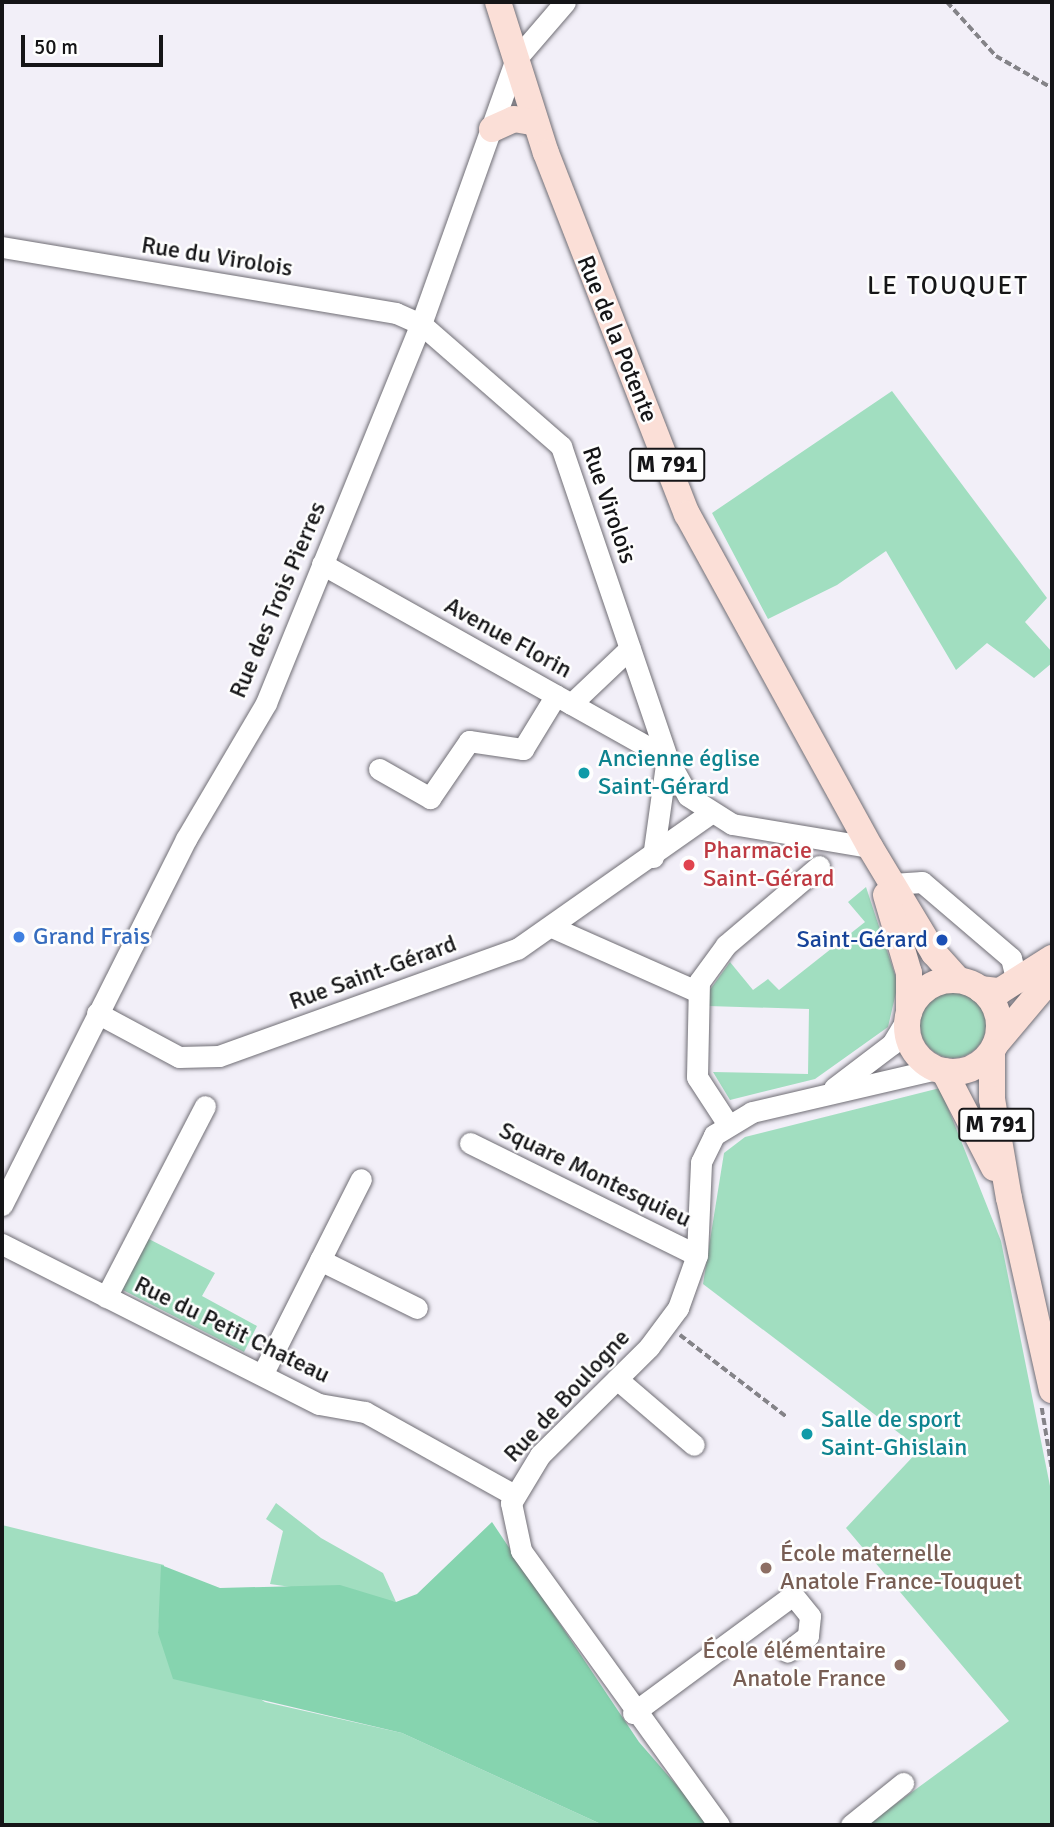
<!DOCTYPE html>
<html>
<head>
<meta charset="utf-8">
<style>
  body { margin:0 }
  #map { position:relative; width:1054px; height:1827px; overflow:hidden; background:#f2eff8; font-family:Signika,sans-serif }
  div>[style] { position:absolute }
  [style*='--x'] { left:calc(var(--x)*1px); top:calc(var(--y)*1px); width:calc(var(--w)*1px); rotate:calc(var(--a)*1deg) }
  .green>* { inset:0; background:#a1dec0 }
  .round { border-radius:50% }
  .forest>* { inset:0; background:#86d4af }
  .path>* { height:3.5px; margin-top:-1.75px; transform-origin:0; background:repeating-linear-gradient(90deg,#848388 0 7px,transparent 0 10.5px) }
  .roads { filter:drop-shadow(0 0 2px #706e75) drop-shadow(0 0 2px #706e75) }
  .minor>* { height:21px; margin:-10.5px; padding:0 10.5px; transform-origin:10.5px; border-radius:10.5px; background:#fff }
  .major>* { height:26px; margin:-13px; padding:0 13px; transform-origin:13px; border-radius:13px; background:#fbdfd7 }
  .major>.ring { margin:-13px; padding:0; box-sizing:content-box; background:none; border:26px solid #fbdfd7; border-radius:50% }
  .dots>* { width:19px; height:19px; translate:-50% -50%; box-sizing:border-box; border:4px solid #fefefe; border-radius:50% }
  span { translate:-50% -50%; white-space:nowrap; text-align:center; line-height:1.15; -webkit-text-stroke:5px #fefefe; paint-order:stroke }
  .shield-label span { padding:2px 5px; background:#fefefe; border:2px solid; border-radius:5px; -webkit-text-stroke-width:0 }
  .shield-label { font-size:23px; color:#151517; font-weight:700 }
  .street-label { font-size:24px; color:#151517 }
  .culture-label { font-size:24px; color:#0d838f }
  .left { translate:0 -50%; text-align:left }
  .health-label { font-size:24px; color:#be3a42 }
  .shop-label { font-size:24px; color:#366cbe }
  .transit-label { font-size:24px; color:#164399 }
  .right { translate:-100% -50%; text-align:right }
  .education-label { font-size:24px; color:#785e54 }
  .neighbourhood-label { font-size:26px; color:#151517; letter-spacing:2px }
  .frame { position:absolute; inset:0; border:4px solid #151517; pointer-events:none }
  .scale { position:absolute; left:21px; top:35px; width:142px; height:32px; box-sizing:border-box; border:4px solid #151517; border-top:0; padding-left:9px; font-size:21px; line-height:24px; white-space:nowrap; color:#151517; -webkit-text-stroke:5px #fefefe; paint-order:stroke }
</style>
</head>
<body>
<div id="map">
  <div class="green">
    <i style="clip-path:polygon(892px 391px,1047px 598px,1025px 622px,1052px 652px,1052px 663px,1034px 678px,987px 643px,956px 670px,886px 551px,837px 585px,768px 619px,712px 513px)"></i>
    <i style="clip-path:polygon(866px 887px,898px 984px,888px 1027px,815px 1079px,730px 1100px,713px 1072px,808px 1074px,809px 1009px,708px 1006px,709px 991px,730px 962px,753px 990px,768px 979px,779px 990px,865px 922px,848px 902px)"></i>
    <i class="round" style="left:920px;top:992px;width:66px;height:66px"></i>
    <i style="clip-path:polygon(940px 1088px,1001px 1241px,1052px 1496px,1052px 1825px,867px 1825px,1009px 1721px,846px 1528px,920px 1449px,703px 1284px,724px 1153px,745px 1137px)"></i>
    <i style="clip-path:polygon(145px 1237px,215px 1273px,202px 1296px,257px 1326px,244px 1352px,117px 1287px)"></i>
    <i style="clip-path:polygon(276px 1503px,321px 1538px,383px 1573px,396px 1602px,270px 1584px,283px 1531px,266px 1519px)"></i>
    <i style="clip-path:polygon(2px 1525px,164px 1565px,158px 1633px,265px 1702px,402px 1733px,603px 1825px,2px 1825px)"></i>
  </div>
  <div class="forest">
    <i style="clip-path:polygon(492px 1522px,639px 1742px,711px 1825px,603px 1825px,402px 1733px,173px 1679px,158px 1633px,161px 1565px,220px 1588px,340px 1585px,396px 1602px,417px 1594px)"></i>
  </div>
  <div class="path">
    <i style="--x:947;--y:2;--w:73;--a:47.8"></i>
    <i style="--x:996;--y:56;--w:64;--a:29.7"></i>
    <i style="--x:680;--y:1335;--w:136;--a:37.5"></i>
    <i style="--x:1042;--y:1408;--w:62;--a:80.7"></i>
  </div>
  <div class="roads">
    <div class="minor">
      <i style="--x:2;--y:247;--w:399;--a:9.5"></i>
      <i style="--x:396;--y:313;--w:27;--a:24"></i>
      <i style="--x:421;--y:324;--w:186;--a:41.1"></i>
      <i style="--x:561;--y:446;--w:330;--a:71.2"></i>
      <i style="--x:667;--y:758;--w:43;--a:61.1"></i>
      <i style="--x:688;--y:796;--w:52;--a:32.5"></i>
      <i style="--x:732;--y:824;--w:140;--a:9.5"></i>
      <i style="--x:322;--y:564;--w:396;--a:29.3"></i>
      <i style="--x:571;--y:704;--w:81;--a:-43.5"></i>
      <i style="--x:379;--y:769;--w:59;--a:29.6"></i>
      <i style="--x:430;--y:798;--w:69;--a:-55.6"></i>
      <i style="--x:469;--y:741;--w:55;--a:8.4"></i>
      <i style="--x:523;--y:749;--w:63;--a:-58.6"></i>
      <i style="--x:653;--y:857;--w:100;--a:-82"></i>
      <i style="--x:892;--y:884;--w:30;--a:-4"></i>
      <i style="--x:922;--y:882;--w:117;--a:40.5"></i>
      <i style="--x:1011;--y:958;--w:25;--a:76"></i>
      <i style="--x:554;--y:928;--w:155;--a:23.9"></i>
      <i style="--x:97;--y:1013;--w:93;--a:28.2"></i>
      <i style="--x:179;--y:1057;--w:40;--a:-1.4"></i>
      <i style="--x:219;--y:1056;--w:317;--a:-19.8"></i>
      <i style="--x:517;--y:949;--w:235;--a:-35.1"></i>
      <i style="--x:834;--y:1088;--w:73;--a:-37.2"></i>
      <i style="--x:892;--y:1044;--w:29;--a:-59"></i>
      <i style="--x:727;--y:1123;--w:55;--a:-123.1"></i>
      <i style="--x:697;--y:1077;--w:95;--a:-88.8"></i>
      <i style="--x:699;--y:982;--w:46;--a:-53.9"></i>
      <i style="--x:726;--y:945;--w:122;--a:-40.3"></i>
      <i style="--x:470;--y:1143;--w:253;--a:26.3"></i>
      <i style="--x:2;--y:1205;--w:410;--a:-63.3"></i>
      <i style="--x:186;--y:839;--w:158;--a:-59.5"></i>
      <i style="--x:266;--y:703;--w:409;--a:-67.8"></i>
      <i style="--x:421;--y:324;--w:282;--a:-70.3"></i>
      <i style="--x:516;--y:59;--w:75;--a:-49.3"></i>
      <i style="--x:2;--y:1244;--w:355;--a:26.8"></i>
      <i style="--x:319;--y:1404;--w:47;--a:9.9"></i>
      <i style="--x:365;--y:1412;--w:171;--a:29.1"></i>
      <i style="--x:320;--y:1260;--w:108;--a:26.3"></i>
      <i style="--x:106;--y:1297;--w:215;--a:-62.6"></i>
      <i style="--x:263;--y:1373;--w:217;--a:-63.2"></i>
      <i style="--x:617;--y:1379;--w:101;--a:40.6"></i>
      <i style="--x:633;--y:1713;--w:199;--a:-36.4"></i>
      <i style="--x:793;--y:1595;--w:27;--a:51"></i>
      <i style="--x:810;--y:1616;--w:20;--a:96"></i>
      <i style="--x:808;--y:1636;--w:26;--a:143"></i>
      <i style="--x:719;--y:1825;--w:339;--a:-125.8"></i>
      <i style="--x:521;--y:1550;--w:48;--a:-102"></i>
      <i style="--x:511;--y:1503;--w:56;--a:-58.9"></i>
      <i style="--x:540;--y:1455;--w:153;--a:-44.7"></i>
      <i style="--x:649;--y:1347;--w:49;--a:-53.4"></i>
      <i style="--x:678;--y:1308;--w:56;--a:-70.3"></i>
      <i style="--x:697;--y:1255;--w:93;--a:-87.5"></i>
      <i style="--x:701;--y:1162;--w:30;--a:-64"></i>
      <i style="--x:714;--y:1135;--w:44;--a:-31.2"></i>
      <i style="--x:752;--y:1112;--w:190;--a:-13.1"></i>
      <i style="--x:851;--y:1825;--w:67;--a:-38.9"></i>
    </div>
    <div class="major">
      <i style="--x:498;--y:2;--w:158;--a:72.4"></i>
      <i style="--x:546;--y:153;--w:388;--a:68.7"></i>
      <i style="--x:687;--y:514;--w:380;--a:61.2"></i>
      <i style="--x:870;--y:847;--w:124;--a:58.9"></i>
      <i style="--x:934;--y:953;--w:36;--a:48"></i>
      <i style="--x:492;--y:129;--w:24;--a:-24"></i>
      <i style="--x:514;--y:119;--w:22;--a:10"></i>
      <i style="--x:886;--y:895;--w:81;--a:73.6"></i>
      <i style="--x:909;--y:973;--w:39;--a:90"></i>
      <i class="ring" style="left:907px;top:980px;width:66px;height:66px"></i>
      <i style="--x:980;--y:989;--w:20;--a:6"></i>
      <i style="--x:1000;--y:991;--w:62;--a:-32.4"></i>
      <i style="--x:995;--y:1045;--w:89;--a:-50"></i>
      <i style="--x:992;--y:1052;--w:47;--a:90"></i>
      <i style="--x:992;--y:1099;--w:100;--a:80.3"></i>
      <i style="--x:1009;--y:1198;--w:197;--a:77.4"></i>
      <i style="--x:944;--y:1071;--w:109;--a:62.7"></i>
    </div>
  </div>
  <div class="dots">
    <i style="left:584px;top:773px;background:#0f9aa8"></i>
    <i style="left:689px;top:865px;background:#e0444e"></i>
    <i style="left:19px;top:937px;background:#3f7fe0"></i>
    <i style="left:942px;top:940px;background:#1a4fb4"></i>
    <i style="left:807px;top:1434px;background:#0f9aa8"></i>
    <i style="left:766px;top:1568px;background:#8d6e63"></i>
    <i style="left:900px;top:1665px;background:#8d6e63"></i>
  </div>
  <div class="shield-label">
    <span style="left:667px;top:465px">M 791</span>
    <span style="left:996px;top:1125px">M 791</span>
  </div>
  <div class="street-label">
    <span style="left:217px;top:257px;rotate:9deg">Rue du Virolois</span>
    <span style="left:617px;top:339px;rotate:68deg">Rue de la Potente</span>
    <span style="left:609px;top:505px;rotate:71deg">Rue Virolois</span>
    <span style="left:278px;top:600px;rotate:-67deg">Rue des Trois Pierres</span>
    <span style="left:508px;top:638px;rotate:29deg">Avenue Florin</span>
    <span style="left:373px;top:973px;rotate:-20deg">Rue Saint-Gérard</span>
    <span style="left:595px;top:1175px;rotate:26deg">Square Montesquieu</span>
    <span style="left:232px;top:1330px;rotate:26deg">Rue du Petit Chateau</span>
    <span style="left:567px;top:1396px;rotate:-47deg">Rue de Boulogne</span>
  </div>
  <div class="culture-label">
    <span class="left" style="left:598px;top:773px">Ancienne église<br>Saint-Gérard</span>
    <span class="left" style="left:821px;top:1434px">Salle de sport<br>Saint-Ghislain</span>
  </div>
  <div class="health-label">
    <span class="left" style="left:703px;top:865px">Pharmacie<br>Saint-Gérard</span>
  </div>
  <div class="shop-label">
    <span class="left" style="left:33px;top:937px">Grand Frais</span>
  </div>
  <div class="transit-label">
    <span class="right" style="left:928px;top:940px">Saint-Gérard</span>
  </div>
  <div class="education-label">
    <span class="left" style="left:780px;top:1568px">École maternelle<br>Anatole France-Touquet</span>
    <span class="right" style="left:886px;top:1665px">École élémentaire<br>Anatole France</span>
  </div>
  <div class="neighbourhood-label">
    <span style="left:948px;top:287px">LE TOUQUET</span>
  </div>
  <div class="frame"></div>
  <div class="scale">50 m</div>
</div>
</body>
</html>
